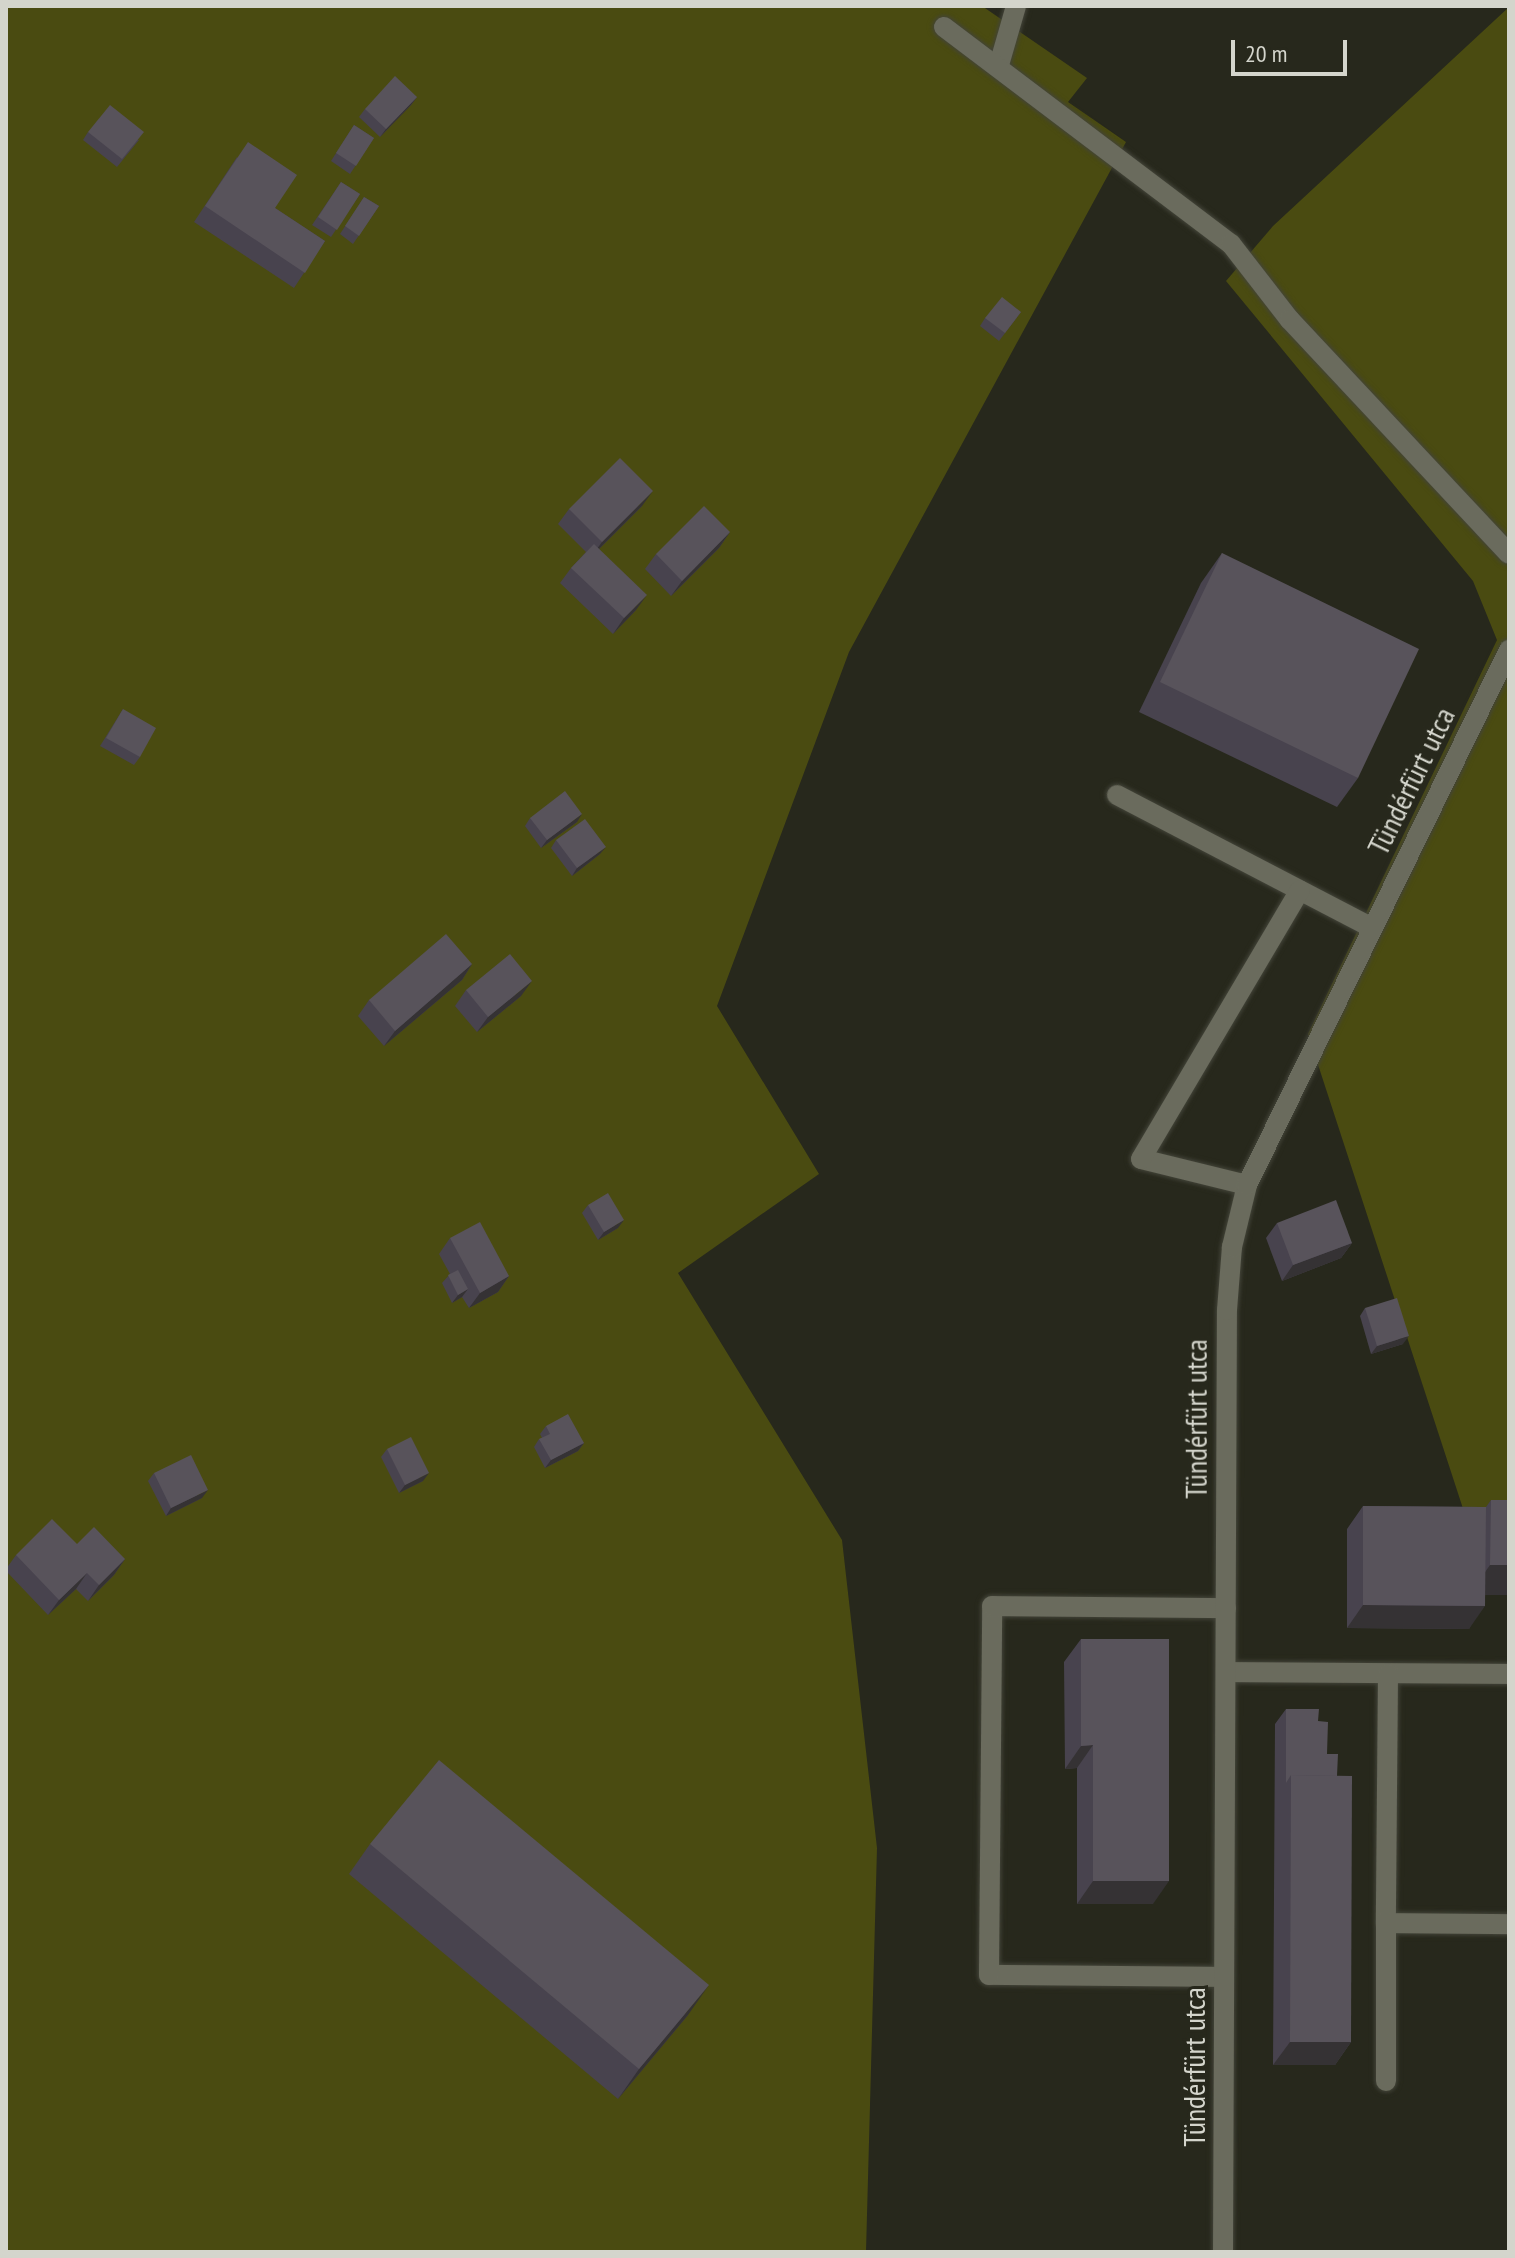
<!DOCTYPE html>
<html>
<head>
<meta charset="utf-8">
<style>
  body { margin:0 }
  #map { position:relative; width:1515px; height:2258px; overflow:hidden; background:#27281c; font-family:"PT Sans Narrow",sans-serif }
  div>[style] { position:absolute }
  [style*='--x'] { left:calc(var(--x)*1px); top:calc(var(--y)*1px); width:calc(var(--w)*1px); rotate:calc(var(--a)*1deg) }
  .green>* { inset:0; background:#4a4b11 }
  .roads { filter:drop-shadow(0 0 2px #434439) drop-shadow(0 0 2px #434439) }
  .lane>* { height:20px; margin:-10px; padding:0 10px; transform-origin:10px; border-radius:10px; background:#6a6b5d }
  .street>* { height:20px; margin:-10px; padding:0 10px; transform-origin:10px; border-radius:10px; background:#6a6b5d }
  .wall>* { inset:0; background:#48434e }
  .shaded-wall>* { inset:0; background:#353234 }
  .building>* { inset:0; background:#58535b }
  span { translate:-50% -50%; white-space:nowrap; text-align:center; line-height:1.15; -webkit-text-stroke:6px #27281c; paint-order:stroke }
  .street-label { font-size:30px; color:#d4d5cc }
  .frame { position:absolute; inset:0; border:8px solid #d4d5cc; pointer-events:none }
  .scale { position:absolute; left:1231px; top:40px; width:116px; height:36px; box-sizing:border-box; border:4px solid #d4d5cc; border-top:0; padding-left:10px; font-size:24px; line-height:28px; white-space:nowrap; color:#d4d5cc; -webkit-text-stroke:6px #27281c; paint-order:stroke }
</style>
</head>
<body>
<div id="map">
  <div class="green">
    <i style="clip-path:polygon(6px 6px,982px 6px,1087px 78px,1068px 102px,1126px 142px,849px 652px,717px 1006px,819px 1174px,678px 1273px,842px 1540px,877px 1848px,866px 2252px,6px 2252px)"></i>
    <i style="clip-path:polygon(1509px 7px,1509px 1530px,1470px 1530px,1308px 1034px,1497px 640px,1473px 581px,1226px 281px,1273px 226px)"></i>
  </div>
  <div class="roads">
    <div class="lane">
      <i style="--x:999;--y:65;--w:61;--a:-73.9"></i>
      <i style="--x:1117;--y:795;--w:288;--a:27.5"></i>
      <i style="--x:1247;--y:1185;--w:109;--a:-166.2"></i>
      <i style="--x:1141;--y:1159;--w:312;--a:-59.4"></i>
      <i style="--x:1226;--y:1672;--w:283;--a:0.4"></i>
      <i style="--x:1388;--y:1674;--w:249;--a:90.5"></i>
      <i style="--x:1386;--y:1923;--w:123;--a:0.5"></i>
      <i style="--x:1224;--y:1977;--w:235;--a:-179.5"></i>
      <i style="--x:989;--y:1975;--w:369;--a:-89.5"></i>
      <i style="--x:992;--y:1606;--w:234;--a:0.5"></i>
      <i style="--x:1386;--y:2081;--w:158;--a:-90"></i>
    </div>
    <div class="street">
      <i style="--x:944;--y:27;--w:360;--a:37.1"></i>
      <i style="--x:1231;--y:244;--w:96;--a:52.2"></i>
      <i style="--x:1290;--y:320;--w:320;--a:46.9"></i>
      <i style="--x:1223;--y:2252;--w:942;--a:-89.76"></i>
      <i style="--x:1227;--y:1310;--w:63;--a:-85.5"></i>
      <i style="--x:1232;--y:1247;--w:64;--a:-76.4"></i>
      <i style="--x:1247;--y:1185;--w:596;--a:-63.91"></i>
    </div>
  </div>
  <div class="wall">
    <i style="clip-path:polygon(417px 97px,411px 105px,380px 137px,359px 117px,365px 109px)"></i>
    <i style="clip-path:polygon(354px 125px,374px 138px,350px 174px,331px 161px)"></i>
    <i style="clip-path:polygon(88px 132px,139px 140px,117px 167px,83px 140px)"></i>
    <i style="clip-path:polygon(237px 157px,275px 208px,325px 241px,294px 288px,194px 222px)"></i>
    <i style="clip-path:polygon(341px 182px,360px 194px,331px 237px,312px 225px)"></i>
    <i style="clip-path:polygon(364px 197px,379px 206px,353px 244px,340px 234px)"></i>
    <i style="clip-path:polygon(1021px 312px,999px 341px,980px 326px,985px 318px)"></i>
    <i style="clip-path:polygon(642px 506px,599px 549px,636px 610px,613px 634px,560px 583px,571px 568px,586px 552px,558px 524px,569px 509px)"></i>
    <i style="clip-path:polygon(730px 532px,719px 548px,671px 596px,645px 569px,656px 554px)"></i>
    <i style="clip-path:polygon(1222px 553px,1358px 778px,1337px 807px,1139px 712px,1201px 583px)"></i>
    <i style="clip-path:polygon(123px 709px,140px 757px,134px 765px,100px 746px)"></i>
    <i style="clip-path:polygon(530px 818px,577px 822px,541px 848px,525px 826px)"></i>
    <i style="clip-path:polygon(556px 840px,600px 854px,572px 876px,551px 848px)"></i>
    <i style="clip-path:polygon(472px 964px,462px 980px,384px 1046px,358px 1016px,369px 1000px)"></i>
    <i style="clip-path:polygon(466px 990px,521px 996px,477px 1032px,455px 1006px)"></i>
    <i style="clip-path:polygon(588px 1205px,618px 1228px,598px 1240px,582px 1213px)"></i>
    <i style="clip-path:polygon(1277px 1223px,1352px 1243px,1341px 1258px,1282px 1281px,1266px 1238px)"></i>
    <i style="clip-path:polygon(450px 1238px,509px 1276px,498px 1292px,469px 1308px,462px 1297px,452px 1303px,442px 1283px,450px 1274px,439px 1254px)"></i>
    <i style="clip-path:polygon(1365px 1308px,1403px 1344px,1371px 1354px,1360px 1316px)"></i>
    <i style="clip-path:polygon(546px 1426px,584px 1443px,578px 1451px,545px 1468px,534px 1447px,539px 1439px,542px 1438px,540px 1434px)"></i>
    <i style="clip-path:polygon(387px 1449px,423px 1481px,399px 1493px,381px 1457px)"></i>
    <i style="clip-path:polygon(154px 1473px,202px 1498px,166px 1516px,148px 1481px)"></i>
    <i style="clip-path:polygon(1491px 1500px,1509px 1500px,1485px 1595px,1469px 1629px,1347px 1628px,1347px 1529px,1363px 1506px,1486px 1507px)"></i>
    <i style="clip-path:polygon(77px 1544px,125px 1559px,114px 1575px,88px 1601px,76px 1589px,48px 1615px,6px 1571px,6px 1569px,16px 1555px)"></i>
    <i style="clip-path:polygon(1081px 1639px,1153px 1904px,1077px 1904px,1077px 1768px,1065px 1769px,1064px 1662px)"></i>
    <i style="clip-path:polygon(1286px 1709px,1318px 1721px,1327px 1754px,1337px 1776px,1351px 2042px,1335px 2065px,1273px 2065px,1275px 1724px)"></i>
    <i style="clip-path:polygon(370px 1844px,688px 2015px,618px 2099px,349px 1874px)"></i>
  </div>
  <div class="shaded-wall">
    <i style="clip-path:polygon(417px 97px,411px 105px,380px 137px,386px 129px)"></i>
    <i style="clip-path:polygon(653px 491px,642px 506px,591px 557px,602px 542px)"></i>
    <i style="clip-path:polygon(730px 532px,719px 548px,671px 596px,682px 581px)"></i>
    <i style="clip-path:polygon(647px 595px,636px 610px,613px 634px,624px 618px)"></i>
    <i style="clip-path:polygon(582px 814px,577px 822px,541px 848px,547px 840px)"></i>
    <i style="clip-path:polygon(606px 847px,600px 854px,572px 876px,577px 868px)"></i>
    <i style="clip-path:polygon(472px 964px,462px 980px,384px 1046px,395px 1031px)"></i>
    <i style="clip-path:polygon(532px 981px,521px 996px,477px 1032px,488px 1017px)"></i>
    <i style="clip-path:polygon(624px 1220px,618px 1228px,598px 1240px,604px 1232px)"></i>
    <i style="clip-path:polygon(1352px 1243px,1341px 1258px,1282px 1281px,1293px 1265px)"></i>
    <i style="clip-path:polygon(509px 1276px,498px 1292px,469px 1308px,480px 1293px)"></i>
    <i style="clip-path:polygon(468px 1289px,462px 1297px,452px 1303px,458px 1295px)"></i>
    <i style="clip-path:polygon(1409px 1336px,1403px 1344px,1371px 1354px,1377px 1346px)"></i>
    <i style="clip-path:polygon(584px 1443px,578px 1451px,545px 1468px,551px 1460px)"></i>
    <i style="clip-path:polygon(429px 1473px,423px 1481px,399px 1493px,405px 1485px)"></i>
    <i style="clip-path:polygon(208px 1490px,202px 1498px,166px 1516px,171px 1508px)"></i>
    <i style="clip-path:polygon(125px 1559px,114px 1575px,88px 1601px,99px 1585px)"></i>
    <i style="clip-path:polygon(1490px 1565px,1509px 1565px,1509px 1595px,1469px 1595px)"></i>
    <i style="clip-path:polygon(87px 1573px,76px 1589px,48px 1615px,59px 1600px)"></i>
    <i style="clip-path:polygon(1363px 1605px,1485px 1606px,1469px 1629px,1347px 1628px)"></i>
    <i style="clip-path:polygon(1093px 1745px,1077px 1768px,1065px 1769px,1081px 1746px)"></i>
    <i style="clip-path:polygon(1093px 1881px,1169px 1881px,1153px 1904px,1077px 1904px)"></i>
    <i style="clip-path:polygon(709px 1985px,688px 2015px,618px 2099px,639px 2069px)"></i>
    <i style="clip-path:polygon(1290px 2042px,1351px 2042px,1335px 2065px,1273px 2065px)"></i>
  </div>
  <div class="building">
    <i style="clip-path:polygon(395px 76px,417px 97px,386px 129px,365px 109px)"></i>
    <i style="clip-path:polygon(110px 105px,144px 132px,122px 159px,88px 132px)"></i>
    <i style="clip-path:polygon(354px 125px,374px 138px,356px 166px,336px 153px)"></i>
    <i style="clip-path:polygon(248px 142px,297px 175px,275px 208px,325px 241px,305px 273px,205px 206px)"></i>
    <i style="clip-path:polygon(341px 182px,360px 194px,337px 230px,318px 217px)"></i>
    <i style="clip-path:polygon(364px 197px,379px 206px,359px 236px,345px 226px)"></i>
    <i style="clip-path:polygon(1002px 297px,1021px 312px,1005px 333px,985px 318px)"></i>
    <i style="clip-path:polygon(620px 458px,653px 491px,602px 542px,569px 509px)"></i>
    <i style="clip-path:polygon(704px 506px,730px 532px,682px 581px,656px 554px)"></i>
    <i style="clip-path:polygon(594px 544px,647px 595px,624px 618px,571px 568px)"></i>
    <i style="clip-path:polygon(1222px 553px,1419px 649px,1358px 778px,1160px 682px)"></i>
    <i style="clip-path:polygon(123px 709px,156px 728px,140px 757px,106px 738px)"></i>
    <i style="clip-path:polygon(565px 791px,582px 814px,547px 840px,530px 818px)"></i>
    <i style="clip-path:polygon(585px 819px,606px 847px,577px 868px,556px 840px)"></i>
    <i style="clip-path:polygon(446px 934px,472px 964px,395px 1031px,369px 1000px)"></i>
    <i style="clip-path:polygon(510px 954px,532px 981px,488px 1017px,466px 990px)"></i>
    <i style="clip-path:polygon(608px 1193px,624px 1220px,604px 1232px,588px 1205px)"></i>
    <i style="clip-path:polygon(1336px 1200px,1352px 1243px,1293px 1265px,1277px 1223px)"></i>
    <i style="clip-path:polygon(480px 1222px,509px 1276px,480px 1293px,450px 1238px)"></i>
    <i style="clip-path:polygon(458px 1270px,468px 1289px,458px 1295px,448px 1275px)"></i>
    <i style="clip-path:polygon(1397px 1298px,1409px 1336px,1377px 1346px,1365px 1308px)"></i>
    <i style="clip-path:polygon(568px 1414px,584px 1443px,551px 1460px,539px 1439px,550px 1434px,546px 1426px)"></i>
    <i style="clip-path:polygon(411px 1437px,429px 1473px,405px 1485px,387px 1449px)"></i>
    <i style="clip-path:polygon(191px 1455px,208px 1490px,171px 1508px,154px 1473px)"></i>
    <i style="clip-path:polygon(1491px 1500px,1509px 1500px,1509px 1565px,1490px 1565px)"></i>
    <i style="clip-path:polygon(1363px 1506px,1486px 1507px,1485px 1606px,1363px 1605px)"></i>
    <i style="clip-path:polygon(52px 1519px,77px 1544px,94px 1527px,125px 1559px,99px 1585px,87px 1573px,59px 1600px,16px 1555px)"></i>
    <i style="clip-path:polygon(1081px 1639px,1169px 1639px,1169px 1881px,1093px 1881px,1093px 1745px,1081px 1746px)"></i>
    <i style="clip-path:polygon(1286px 1709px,1319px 1709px,1318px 1721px,1328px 1722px,1327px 1754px,1338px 1754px,1337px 1776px,1291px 1775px,1286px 1783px)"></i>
    <i style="clip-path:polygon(439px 1760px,709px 1985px,639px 2069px,370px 1844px)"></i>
    <i style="clip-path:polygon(1291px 1775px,1352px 1776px,1351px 2042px,1290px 2042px)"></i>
  </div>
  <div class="street-label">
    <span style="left:1411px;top:781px;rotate:-64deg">Tündérfürt utca</span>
    <span style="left:1196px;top:1419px;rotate:-90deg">Tündérfürt utca</span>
    <span style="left:1194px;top:2067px;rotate:-90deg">Tündérfürt utca</span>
  </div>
  <div class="frame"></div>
  <div class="scale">20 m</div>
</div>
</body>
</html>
